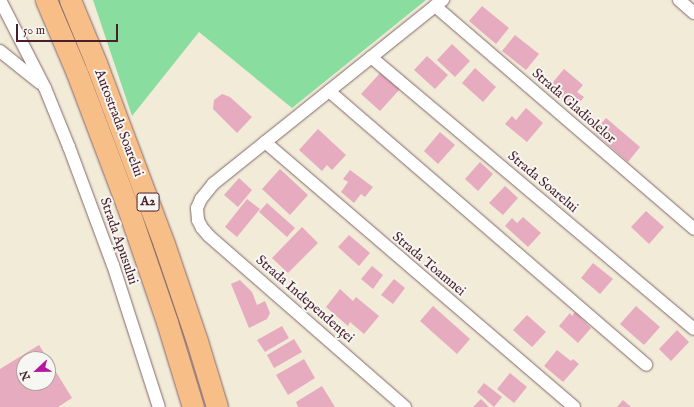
<!DOCTYPE html>
<html>
<head>
<meta charset="utf-8">
<style>
  body { margin:0 }
  #map { position:relative; width:694px; height:407px; overflow:hidden; background:#f1ebd8; font-family:"IM FELL English",serif }
  div>[style] { position:absolute }
  [style*='--x'] { left:calc(var(--x)*1px); top:calc(var(--y)*1px); width:calc(var(--w)*1px); rotate:calc(var(--a)*1deg) }
  .green>* { inset:0; background:#89dd9f }
  .building>* { inset:0; background:#e7abc0 }
  .roads { filter:drop-shadow(0 0 1px #846668) drop-shadow(0 0 1px #846668) }
  .street>* { height:12px; margin:-6px; padding:0 6px; transform-origin:6px; border-radius:6px; background:#fff }
  .highway>* { height:21px; margin:-10.5px; padding:0 10.5px; transform-origin:10.5px; border-radius:10.5px; background:#f7be87 }
  span { translate:-50% -50%; white-space:nowrap; text-align:center; line-height:1.15; -webkit-text-stroke:4px #f6f6f2; paint-order:stroke }
  .shield-label span { padding:1px 3px; background:#f6f6f2; border:1px solid; border-radius:3px; -webkit-text-stroke-width:0 }
  .shield-label { font-size:13px; color:#4a1f2b; font-weight:700 }
  .street-label { font-size:14px; color:#4a1f2b }
  .north { position:absolute; left:16px; top:351px; width:40px; height:40px; box-sizing:border-box; background:#f6f6f2; border:1px solid #b1a0a2; border-radius:50%; rotate:248deg; font-size:11px; font-weight:700; line-height:16px; text-align:center; color:#4a1f2b }
  .north::after { content:''; display:block; margin:auto; width:14px; height:18px; background:#b5179e; clip-path:polygon(50% 0,100% 100%,50% 72%,0 100%) }
  .scale { position:absolute; left:16px; top:24px; width:102px; height:18px; box-sizing:border-box; border:2px solid #4a1f2b; border-top:0; padding-left:5px; font-size:12px; line-height:14px; white-space:nowrap; color:#4a1f2b; -webkit-text-stroke:3px #f6f6f2; paint-order:stroke }
</style>
</head>
<body>
<div id="map">
  <div class="green">
    <i style="clip-path:polygon(93px 0,426px 0,292px 108px,199px 32px,132px 116px)"></i>
  </div>
  <div class="building">
    <i style="clip-path:polygon(482px 6px,509px 28px,496px 44px,469px 21px)"></i>
    <i style="clip-path:polygon(515px 35px,539px 54px,526px 70px,502px 51px)"></i>
    <i style="clip-path:polygon(452px 44px,470px 61px,455px 77px,437px 60px)"></i>
    <i style="clip-path:polygon(427px 56px,448px 75px,435px 89px,414px 70px)"></i>
    <i style="clip-path:polygon(475px 68px,496px 87px,483px 102px,462px 83px)"></i>
    <i style="clip-path:polygon(564px 69px,583px 85px,577px 92px,584px 97px,575px 108px,549px 87px)"></i>
    <i style="clip-path:polygon(381px 72px,400px 89px,380px 111px,361px 94px)"></i>
    <i style="clip-path:polygon(222px 94px,230px 97px,252px 117px,237px 133px,213px 109px,214px 100px)"></i>
    <i style="clip-path:polygon(526px 108px,543px 123px,527px 142px,505px 124px,512px 116px,516px 120px)"></i>
    <i style="clip-path:polygon(606px 118px,640px 147px,628px 162px,594px 132px)"></i>
    <i style="clip-path:polygon(318px 129px,346px 155px,332px 170px,327px 165px,322px 171px,299px 150px)"></i>
    <i style="clip-path:polygon(440px 132px,455px 145px,438px 164px,424px 151px)"></i>
    <i style="clip-path:polygon(480px 162px,493px 174px,478px 191px,465px 179px)"></i>
    <i style="clip-path:polygon(280px 169px,308px 195px,290px 215px,262px 189px)"></i>
    <i style="clip-path:polygon(350px 170px,373px 187px,365px 197px,361px 194px,354px 203px,341px 192px,348px 182px,343px 179px)"></i>
    <i style="clip-path:polygon(239px 178px,252px 190px,238px 207px,224px 195px)"></i>
    <i style="clip-path:polygon(505px 186px,518px 198px,503px 215px,489px 203px)"></i>
    <i style="clip-path:polygon(247px 199px,260px 209px,237px 237px,225px 227px)"></i>
    <i style="clip-path:polygon(267px 203px,295px 228px,287px 237px,259px 212px)"></i>
    <i style="clip-path:polygon(646px 211px,664px 227px,649px 244px,631px 227px)"></i>
    <i style="clip-path:polygon(523px 217px,541px 233px,528px 247px,505px 226px,512px 218px,517px 223px)"></i>
    <i style="clip-path:polygon(302px 227px,318px 243px,288px 273px,272px 258px)"></i>
    <i style="clip-path:polygon(349px 235px,370px 253px,359px 266px,338px 247px)"></i>
    <i style="clip-path:polygon(593px 263px,613px 279px,600px 294px,581px 278px)"></i>
    <i style="clip-path:polygon(372px 266px,383px 275px,373px 289px,361px 279px)"></i>
    <i style="clip-path:polygon(394px 279px,405px 288px,393px 304px,381px 295px)"></i>
    <i style="clip-path:polygon(240px 280px,252px 292px,257px 305px,265px 301px,270px 313px,267px 319px,249px 328px,231px 284px)"></i>
    <i style="clip-path:polygon(340px 289px,353px 301px,356px 297px,379px 316px,364px 334px,350px 322px,348px 326px,326px 307px)"></i>
    <i style="clip-path:polygon(433px 306px,470px 339px,457px 354px,420px 321px)"></i>
    <i style="clip-path:polygon(636px 306px,660px 327px,644px 345px,620px 324px)"></i>
    <i style="clip-path:polygon(575px 312px,591px 328px,578px 343px,559px 326px,570px 313px,572px 316px)"></i>
    <i style="clip-path:polygon(527px 315px,546px 332px,532px 347px,513px 330px)"></i>
    <i style="clip-path:polygon(282px 326px,289px 338px,265px 352px,257px 340px)"></i>
    <i style="clip-path:polygon(677px 330px,689px 342px,671px 361px,659px 349px)"></i>
    <i style="clip-path:polygon(294px 339px,302px 352px,274px 368px,267px 355px)"></i>
    <i style="clip-path:polygon(39px 345px,48px 359px,24px 359px,24px 383px,48px 383px,48px 359px,72px 398px,58px 407px,0 407px,0 369px)"></i>
    <i style="clip-path:polygon(557px 350px,571px 361px,573px 359px,579px 364px,563px 382px,544px 366px)"></i>
    <i style="clip-path:polygon(304px 359px,315px 378px,288px 395px,276px 375px)"></i>
    <i style="clip-path:polygon(510px 373px,527px 387px,514px 403px,497px 389px)"></i>
    <i style="clip-path:polygon(484px 383px,502px 397px,494px 407px,477px 392px)"></i>
    <i style="clip-path:polygon(322px 386px,335px 407px,298px 407px,296px 402px)"></i>
    <i style="clip-path:polygon(481px 399px,489px 407px,473px 407px)"></i>
    <i style="clip-path:polygon(623px 400px,631px 407px,617px 407px)"></i>
  </div>
  <div class="roads">
    <div class="street">
      <i style="--x:0;--y:0;--w:99;--a:62.9"></i>
      <i style="--x:45;--y:88;--w:64;--a:67.9"></i>
      <i style="--x:69;--y:147;--w:126;--a:69.6"></i>
      <i style="--x:113;--y:265;--w:149;--a:72.1"></i>
      <i style="--x:679;--y:0;--w:20;--a:41"></i>
      <i style="--x:435;--y:6;--w:342;--a:40.7"></i>
      <i style="--x:0;--y:51;--w:51;--a:38.7"></i>
      <i style="--x:371;--y:57;--w:422;--a:40.1"></i>
      <i style="--x:329;--y:91;--w:419;--a:40.8"></i>
      <i style="--x:265;--y:142;--w:407;--a:40.6"></i>
      <i style="--x:405;--y:407;--w:260;--a:-138.9"></i>
      <i style="--x:209;--y:236;--w:11;--a:-131"></i>
      <i style="--x:202;--y:228;--w:9;--a:-117"></i>
      <i style="--x:198;--y:220;--w:12;--a:-95"></i>
      <i style="--x:197;--y:208;--w:10;--a:-66"></i>
      <i style="--x:201;--y:199;--w:19;--a:-51"></i>
      <i style="--x:213;--y:184;--w:295;--a:-38.7"></i>
    </div>
    <div class="highway">
      <i style="--x:46;--y:0;--w:79;--a:67"></i>
      <i style="--x:77;--y:73;--w:141;--a:69.3"></i>
      <i style="--x:127;--y:205;--w:124;--a:71.1"></i>
      <i style="--x:167;--y:322;--w:89;--a:73"></i>
      <i style="--x:70;--y:0;--w:68;--a:67.6"></i>
      <i style="--x:96;--y:63;--w:193;--a:69.4"></i>
      <i style="--x:164;--y:244;--w:102;--a:71.2"></i>
      <i style="--x:197;--y:341;--w:69;--a:73.1"></i>
    </div>
  </div>
  <div class="shield-label">
    <span style="left:148px;top:202px">A2</span>
  </div>
  <div class="street-label">
    <span style="left:574px;top:106px;rotate:41deg">Strada Gladiolelor</span>
    <span style="left:119px;top:123px;rotate:69deg">Autostrada Soarelui</span>
    <span style="left:543px;top:182px;rotate:40deg">Strada Soarelui</span>
    <span style="left:119px;top:241px;rotate:71deg">Strada Apusului</span>
    <span style="left:429px;top:264px;rotate:40deg">Strada Toamnei</span>
    <span style="left:305px;top:299px;rotate:41deg">Strada Independenței</span>
  </div>
  <div class="north">N</div>
  <div class="scale">50 m</div>
</div>
</body>
</html>
